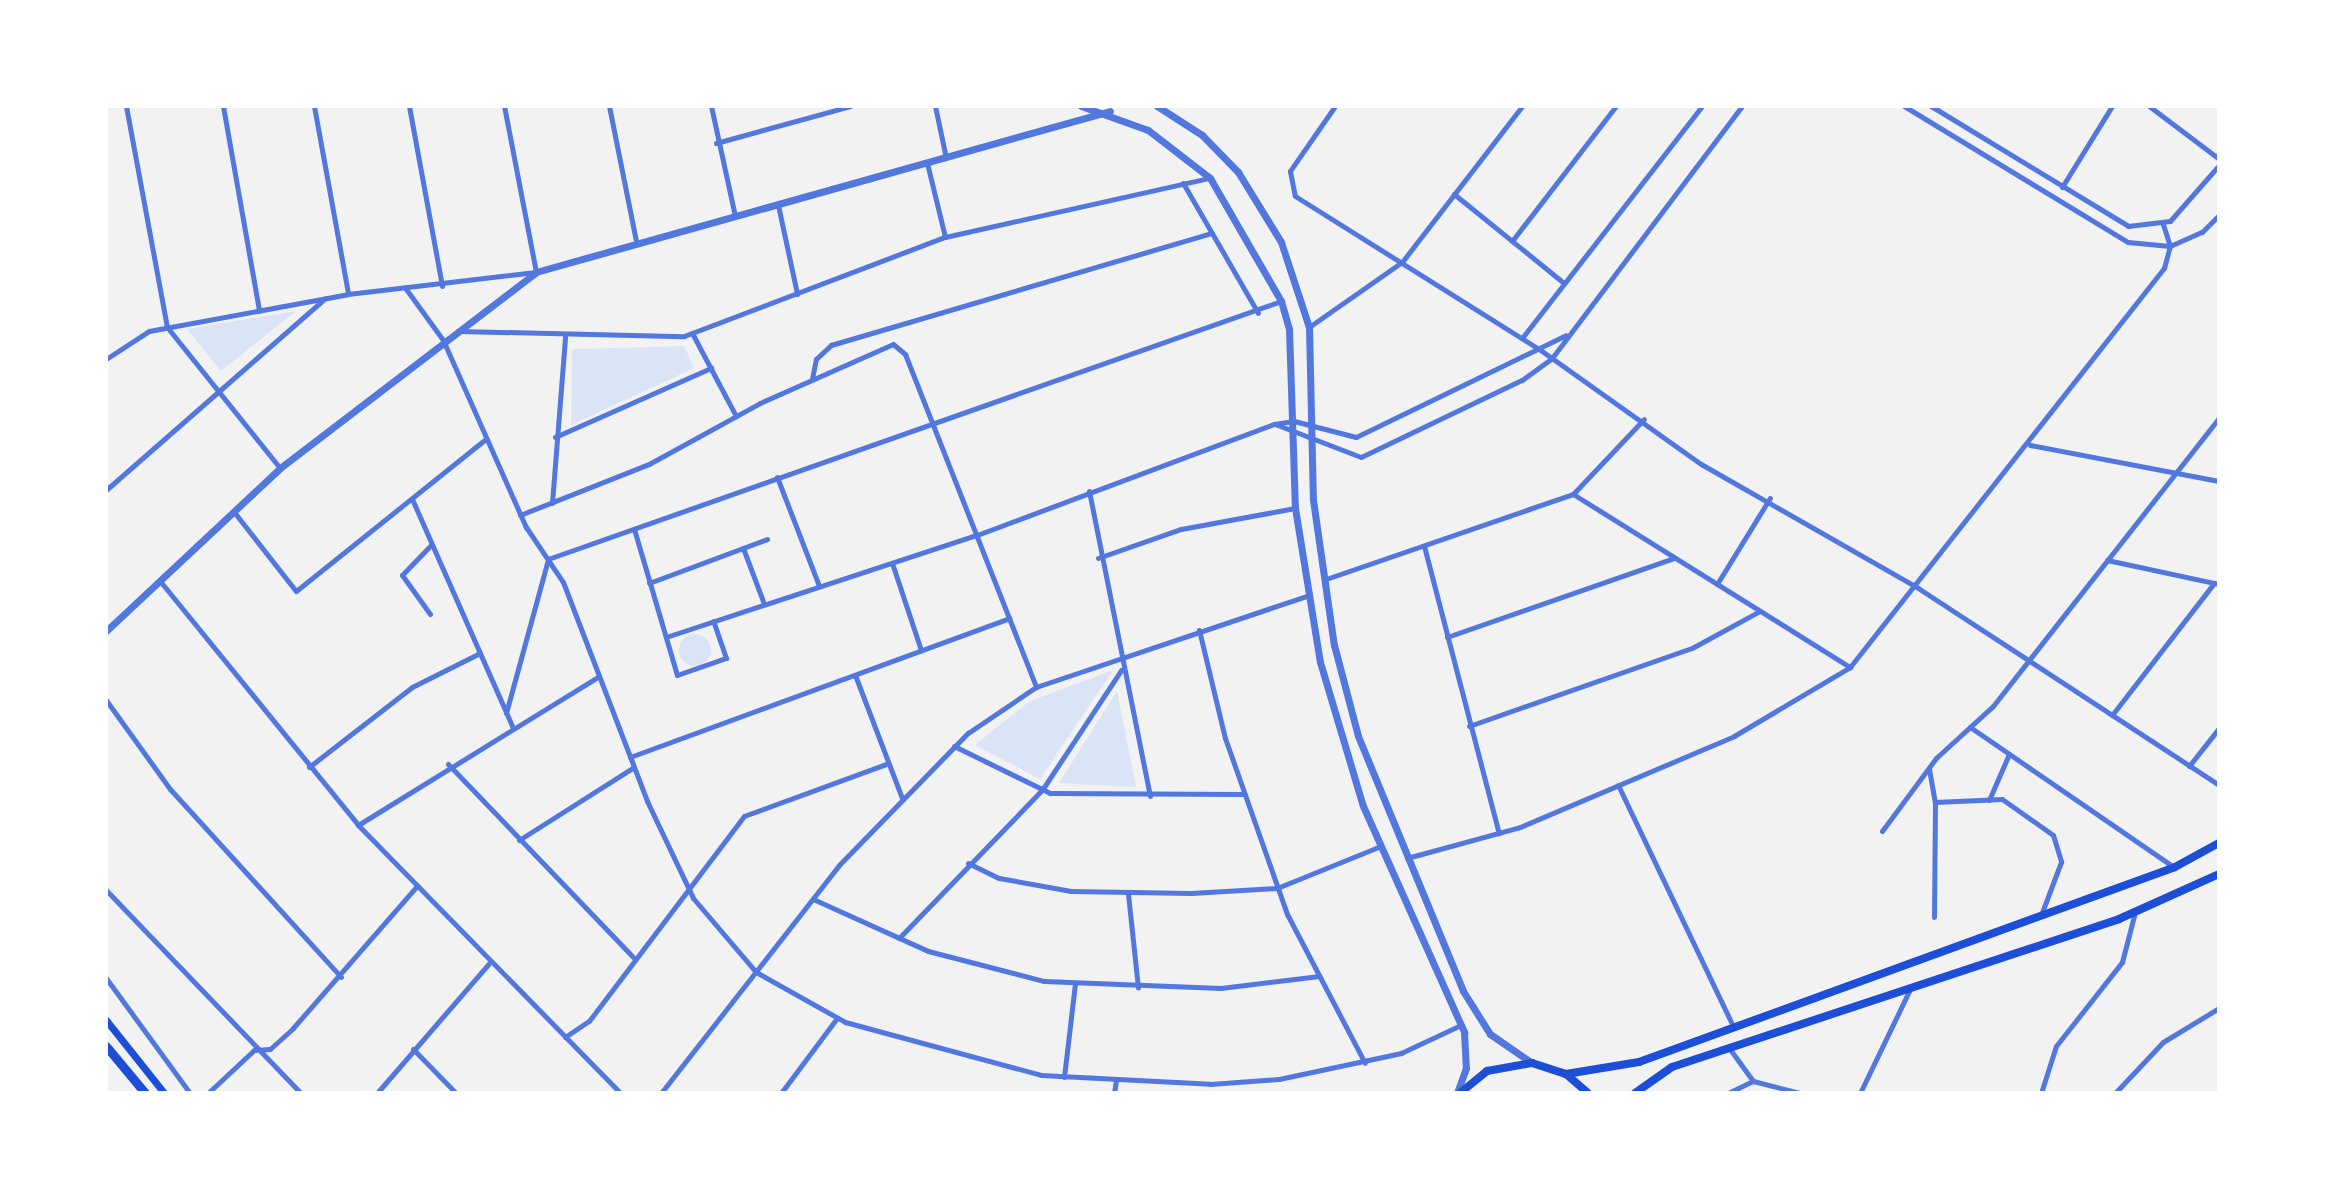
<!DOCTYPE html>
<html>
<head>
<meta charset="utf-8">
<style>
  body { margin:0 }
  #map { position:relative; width:2325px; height:1199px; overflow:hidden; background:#f2f2f2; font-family:"DejaVu Sans",sans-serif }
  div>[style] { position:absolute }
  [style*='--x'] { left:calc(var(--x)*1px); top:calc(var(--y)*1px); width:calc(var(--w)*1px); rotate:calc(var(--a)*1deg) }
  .green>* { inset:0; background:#dbe4f7 }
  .round { border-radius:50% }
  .minor>* { height:5px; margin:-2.5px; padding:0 2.5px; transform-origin:2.5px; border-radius:2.5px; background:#5277de }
  .tertiary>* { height:7px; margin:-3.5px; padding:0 3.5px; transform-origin:3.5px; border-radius:3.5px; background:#5277de }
  .secondary>* { height:7px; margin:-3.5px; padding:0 3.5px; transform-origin:3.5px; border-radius:3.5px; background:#1d4ed8 }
  .primary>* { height:8px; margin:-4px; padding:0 4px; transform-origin:4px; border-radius:4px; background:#1d4ed8 }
  .trunk>* { height:9px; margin:-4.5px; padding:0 4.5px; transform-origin:4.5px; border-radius:4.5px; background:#1d4ed8 }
  span { translate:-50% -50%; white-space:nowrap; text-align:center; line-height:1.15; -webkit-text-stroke:6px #fff; paint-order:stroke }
  .frame { position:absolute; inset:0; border:108px solid #fff; pointer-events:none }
</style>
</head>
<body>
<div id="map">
  <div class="green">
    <i style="clip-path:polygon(296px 311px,221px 371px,187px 329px)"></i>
    <i style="clip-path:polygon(684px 346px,694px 368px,571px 425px,572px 349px)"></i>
    <i class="round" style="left:679px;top:634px;width:32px;height:32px"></i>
    <i style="clip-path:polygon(1113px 670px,1040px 779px,975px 745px,1030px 701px)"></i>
    <i style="clip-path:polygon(1117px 691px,1136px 787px,1059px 783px)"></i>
  </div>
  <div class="minor">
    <i style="--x:126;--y:106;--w:225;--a:79.5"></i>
    <i style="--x:167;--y:327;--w:181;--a:51.3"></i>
    <i style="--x:223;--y:106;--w:208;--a:80"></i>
    <i style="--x:314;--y:106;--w:191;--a:79.7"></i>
    <i style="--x:409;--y:106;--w:183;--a:79.6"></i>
    <i style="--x:609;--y:106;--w:138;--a:78.7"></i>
    <i style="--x:711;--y:106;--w:113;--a:77.7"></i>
    <i style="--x:935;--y:106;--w:53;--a:78.1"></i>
    <i style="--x:1335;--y:106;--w:79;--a:124.7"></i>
    <i style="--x:1290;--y:171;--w:25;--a:79"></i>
    <i style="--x:1295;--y:196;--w:288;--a:32.1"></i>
    <i style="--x:1539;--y:349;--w:199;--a:35.4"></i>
    <i style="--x:1701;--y:464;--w:250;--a:29.7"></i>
    <i style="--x:1918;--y:588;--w:360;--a:33.2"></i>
    <i style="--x:1904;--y:106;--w:262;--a:31.3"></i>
    <i style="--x:2128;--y:242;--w:42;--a:5.4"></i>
    <i style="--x:2170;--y:246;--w:35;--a:-24"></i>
    <i style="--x:2202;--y:232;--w:24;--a:-45"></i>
    <i style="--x:1931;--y:106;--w:231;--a:31.3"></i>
    <i style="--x:2128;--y:226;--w:42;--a:-6.8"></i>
    <i style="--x:2170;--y:221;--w:74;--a:-48.8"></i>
    <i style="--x:2149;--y:106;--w:88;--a:37.1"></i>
    <i style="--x:716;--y:143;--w:139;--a:-15.4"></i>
    <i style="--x:927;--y:163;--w:76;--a:76.3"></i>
    <i style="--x:1183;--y:183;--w:150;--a:60"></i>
    <i style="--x:2062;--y:187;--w:95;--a:-58.3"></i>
    <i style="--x:1454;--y:194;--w:141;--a:39"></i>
    <i style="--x:778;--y:205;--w:91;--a:77.9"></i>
    <i style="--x:1512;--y:241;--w:170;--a:-52.4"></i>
    <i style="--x:406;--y:289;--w:63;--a:54"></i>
    <i style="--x:443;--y:340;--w:205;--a:66.1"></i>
    <i style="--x:526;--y:527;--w:66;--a:56.1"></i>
    <i style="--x:563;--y:582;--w:235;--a:69"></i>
    <i style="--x:647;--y:801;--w:107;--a:64.6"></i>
    <i style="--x:693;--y:898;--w:97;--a:49.6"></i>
    <i style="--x:756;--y:972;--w:102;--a:29.3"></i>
    <i style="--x:845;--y:1022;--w:203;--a:15.1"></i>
    <i style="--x:1041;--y:1075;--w:169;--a:3"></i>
    <i style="--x:1210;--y:1084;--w:69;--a:-4.1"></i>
    <i style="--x:1279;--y:1079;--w:125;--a:-12"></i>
    <i style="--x:1401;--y:1053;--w:66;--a:-25"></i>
    <i style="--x:1309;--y:327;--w:113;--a:-35"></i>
    <i style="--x:1402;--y:262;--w:197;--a:-52.4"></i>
    <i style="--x:458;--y:331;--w:226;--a:1.3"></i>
    <i style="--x:684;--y:336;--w:279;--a:-20.8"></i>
    <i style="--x:945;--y:237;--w:271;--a:-12.6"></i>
    <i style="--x:692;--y:333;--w:94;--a:62.1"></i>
    <i style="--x:1522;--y:338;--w:294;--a:-52.2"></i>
    <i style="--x:106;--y:359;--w:51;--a:-33.1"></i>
    <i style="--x:149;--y:331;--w:202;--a:-10.5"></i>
    <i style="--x:348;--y:294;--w:189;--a:-6.7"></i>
    <i style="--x:536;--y:272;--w:169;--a:-100.9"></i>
    <i style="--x:812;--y:379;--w:20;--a:-79"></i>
    <i style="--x:816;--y:359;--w:21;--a:-43"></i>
    <i style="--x:831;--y:345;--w:397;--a:-16.4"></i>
    <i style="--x:1275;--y:424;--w:92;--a:21"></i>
    <i style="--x:1361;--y:457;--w:178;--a:-25.6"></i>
    <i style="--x:1522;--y:380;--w:37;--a:-36"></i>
    <i style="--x:1552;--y:358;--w:316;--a:-53"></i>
    <i style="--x:555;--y:437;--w:171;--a:-23.9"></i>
    <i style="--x:2030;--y:445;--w:192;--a:10.8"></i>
    <i style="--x:777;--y:477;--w:117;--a:68.9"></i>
    <i style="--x:106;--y:490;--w:291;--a:-41.2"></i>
    <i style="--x:1089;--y:491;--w:311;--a:78.7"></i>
    <i style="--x:1573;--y:494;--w:327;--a:32"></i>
    <i style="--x:412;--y:499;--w:248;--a:66.2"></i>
    <i style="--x:552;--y:503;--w:167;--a:-85.5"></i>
    <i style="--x:234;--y:512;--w:100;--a:51.9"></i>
    <i style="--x:296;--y:591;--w:243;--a:-38.7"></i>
    <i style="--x:520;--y:515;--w:139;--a:-21.6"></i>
    <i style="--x:649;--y:464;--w:127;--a:-28.8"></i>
    <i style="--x:760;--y:403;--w:145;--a:-23.9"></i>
    <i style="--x:893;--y:344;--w:16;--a:40"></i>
    <i style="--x:905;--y:354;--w:358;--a:68.5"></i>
    <i style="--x:634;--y:529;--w:152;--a:73.6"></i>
    <i style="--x:677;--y:675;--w:52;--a:-19.1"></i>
    <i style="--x:726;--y:658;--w:39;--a:-109"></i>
    <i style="--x:1424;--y:546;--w:297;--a:75.4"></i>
    <i style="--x:743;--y:548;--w:60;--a:69.4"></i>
    <i style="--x:1098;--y:558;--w:88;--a:-19.3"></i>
    <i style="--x:1181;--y:529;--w:116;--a:-10.4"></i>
    <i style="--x:2107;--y:560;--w:115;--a:12.1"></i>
    <i style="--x:892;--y:563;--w:92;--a:71.6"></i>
    <i style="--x:1326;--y:579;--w:261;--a:-19"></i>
    <i style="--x:1573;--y:494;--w:103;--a:-46.6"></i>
    <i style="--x:160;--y:581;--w:314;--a:50.9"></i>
    <i style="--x:358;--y:825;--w:375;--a:45.6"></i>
    <i style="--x:649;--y:583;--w:126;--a:-20.4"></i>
    <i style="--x:1717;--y:584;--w:101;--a:-58.4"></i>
    <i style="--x:430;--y:614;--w:48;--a:-125.7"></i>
    <i style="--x:402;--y:575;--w:42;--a:-46"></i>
    <i style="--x:1199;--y:630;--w:111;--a:76.5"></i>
    <i style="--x:1225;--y:738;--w:187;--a:70.6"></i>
    <i style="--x:1287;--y:914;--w:168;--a:62.4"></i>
    <i style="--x:666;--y:637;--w:327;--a:-18.2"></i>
    <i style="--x:977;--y:535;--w:317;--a:-20.5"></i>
    <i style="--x:1274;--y:424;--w:20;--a:-9"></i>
    <i style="--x:1294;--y:421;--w:64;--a:14.5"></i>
    <i style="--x:1356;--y:437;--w:233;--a:-25.9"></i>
    <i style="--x:1447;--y:637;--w:240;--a:-19.2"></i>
    <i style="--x:855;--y:675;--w:132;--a:69.1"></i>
    <i style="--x:106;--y:700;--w:110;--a:54.3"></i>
    <i style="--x:170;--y:789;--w:254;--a:47.7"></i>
    <i style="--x:506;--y:713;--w:160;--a:-74.7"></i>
    <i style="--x:548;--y:559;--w:777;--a:-19.39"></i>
    <i style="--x:2112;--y:715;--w:167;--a:-52.3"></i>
    <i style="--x:1469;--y:726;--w:236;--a:-19.3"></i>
    <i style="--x:1692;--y:648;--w:77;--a:-28.6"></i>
    <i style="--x:1970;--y:727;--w:247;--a:34.5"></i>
    <i style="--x:954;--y:746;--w:107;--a:26.1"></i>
    <i style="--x:1050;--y:793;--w:193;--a:0.3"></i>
    <i style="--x:630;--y:757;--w:404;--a:-20.1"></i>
    <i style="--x:448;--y:764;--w:267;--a:46.2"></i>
    <i style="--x:2189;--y:766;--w:48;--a:-51.7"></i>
    <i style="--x:309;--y:767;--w:130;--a:-37.8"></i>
    <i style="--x:412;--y:687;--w:76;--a:-26.6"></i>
    <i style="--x:1929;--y:769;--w:34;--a:80"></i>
    <i style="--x:1935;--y:802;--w:67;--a:-2.6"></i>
    <i style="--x:2002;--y:799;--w:62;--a:35.2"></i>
    <i style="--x:2053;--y:835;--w:28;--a:73"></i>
    <i style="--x:2061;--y:862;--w:57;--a:110.7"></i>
    <i style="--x:1618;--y:785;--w:267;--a:64.5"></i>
    <i style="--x:1989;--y:800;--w:50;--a:-66.5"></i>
    <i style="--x:358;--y:825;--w:283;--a:-31.7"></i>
    <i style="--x:1882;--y:831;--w:91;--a:-53.5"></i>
    <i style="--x:1936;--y:758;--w:77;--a:-42.4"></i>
    <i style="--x:1993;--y:706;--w:366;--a:-51.9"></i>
    <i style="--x:519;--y:840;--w:136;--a:-32.4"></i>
    <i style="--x:1407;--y:858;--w:117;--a:-15.3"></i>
    <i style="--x:1520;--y:827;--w:233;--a:-23"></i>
    <i style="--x:1734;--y:736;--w:135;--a:-30.7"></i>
    <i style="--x:1850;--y:667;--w:508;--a:-51.8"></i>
    <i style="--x:2164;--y:268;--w:23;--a:-75"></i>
    <i style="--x:2170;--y:246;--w:23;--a:-108"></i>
    <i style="--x:968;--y:863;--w:34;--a:26"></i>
    <i style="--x:999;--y:878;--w:73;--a:10.2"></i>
    <i style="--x:1071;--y:891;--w:120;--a:1"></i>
    <i style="--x:1191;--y:893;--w:86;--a:-3.3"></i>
    <i style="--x:1277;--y:888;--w:112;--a:-22"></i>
    <i style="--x:106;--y:890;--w:281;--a:46.2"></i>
    <i style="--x:1128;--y:894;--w:94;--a:83.9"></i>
    <i style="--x:813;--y:899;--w:126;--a:24.3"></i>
    <i style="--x:928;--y:951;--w:120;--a:14.5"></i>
    <i style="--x:1044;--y:981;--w:177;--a:2.3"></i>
    <i style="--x:1221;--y:988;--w:99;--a:-7"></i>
    <i style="--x:1934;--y:917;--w:115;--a:-89.5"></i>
    <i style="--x:899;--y:938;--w:206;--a:-46"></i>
    <i style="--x:1042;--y:790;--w:144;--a:-56.6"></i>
    <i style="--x:106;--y:978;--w:142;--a:53.9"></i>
    <i style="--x:565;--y:1037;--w:29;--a:-34"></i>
    <i style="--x:589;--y:1021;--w:257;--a:-52.9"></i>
    <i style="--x:744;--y:816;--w:151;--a:-20.1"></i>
    <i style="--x:413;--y:1049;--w:62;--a:45.7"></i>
    <i style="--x:1064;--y:1077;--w:94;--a:-83.3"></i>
    <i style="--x:1753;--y:1081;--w:49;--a:14.3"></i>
    <i style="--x:208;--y:1093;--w:63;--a:-43.1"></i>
    <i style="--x:254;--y:1050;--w:16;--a:-4"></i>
    <i style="--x:270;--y:1049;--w:31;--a:-42"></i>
    <i style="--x:293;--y:1028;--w:189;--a:-48.9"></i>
    <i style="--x:377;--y:1093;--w:173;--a:-49.2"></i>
    <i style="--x:661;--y:1093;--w:289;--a:-52"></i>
    <i style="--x:839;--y:865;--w:185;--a:-45.7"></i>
    <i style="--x:968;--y:733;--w:82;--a:-34.1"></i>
    <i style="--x:1036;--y:687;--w:286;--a:-18.6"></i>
    <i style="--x:781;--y:1093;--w:94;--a:-53.3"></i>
    <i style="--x:1114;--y:1093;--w:13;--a:-81"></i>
    <i style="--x:1728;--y:1093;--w:28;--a:-26"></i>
    <i style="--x:1753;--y:1081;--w:41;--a:-126"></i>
    <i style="--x:1860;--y:1093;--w:118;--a:-64.3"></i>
    <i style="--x:2041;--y:1093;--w:49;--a:-72.3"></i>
    <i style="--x:2056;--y:1046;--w:107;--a:-51.8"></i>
    <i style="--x:2122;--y:962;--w:52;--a:-75.4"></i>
    <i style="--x:2115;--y:1093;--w:70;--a:-46.7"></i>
    <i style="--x:2163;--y:1042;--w:66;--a:-31.3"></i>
    <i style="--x:2218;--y:1093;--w:1;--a:-45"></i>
  </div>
  <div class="tertiary">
    <i style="--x:1081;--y:106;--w:71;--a:19.7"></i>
    <i style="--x:1148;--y:130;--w:78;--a:37.7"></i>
    <i style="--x:1210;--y:178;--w:142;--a:60"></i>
    <i style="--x:1281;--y:301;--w:29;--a:74"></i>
    <i style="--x:1289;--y:329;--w:179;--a:88.1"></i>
    <i style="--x:1295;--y:508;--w:156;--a:80.8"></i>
    <i style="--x:1320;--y:662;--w:150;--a:73.4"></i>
    <i style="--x:1363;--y:806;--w:248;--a:65.9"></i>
    <i style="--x:1464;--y:1032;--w:36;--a:87"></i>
    <i style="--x:1466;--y:1068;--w:27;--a:110"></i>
    <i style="--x:1157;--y:106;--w:54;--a:32.8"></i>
    <i style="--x:1202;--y:135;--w:52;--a:45.8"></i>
    <i style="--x:1238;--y:172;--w:82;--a:58.4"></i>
    <i style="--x:1281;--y:242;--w:89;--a:71.8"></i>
    <i style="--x:1309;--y:327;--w:173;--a:88.7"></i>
    <i style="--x:1313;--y:500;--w:147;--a:81.8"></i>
    <i style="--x:1334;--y:645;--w:94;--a:75.2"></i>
    <i style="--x:1358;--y:736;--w:276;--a:67.6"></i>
    <i style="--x:1463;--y:991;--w:51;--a:57.9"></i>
    <i style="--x:1490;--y:1034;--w:51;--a:34.6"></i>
    <i style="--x:106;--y:631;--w:238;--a:-43.1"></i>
    <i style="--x:280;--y:468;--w:322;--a:-37.4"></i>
    <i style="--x:536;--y:272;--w:596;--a:-15.67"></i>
  </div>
  <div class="secondary">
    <i style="--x:106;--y:1020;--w:93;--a:51.5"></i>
  </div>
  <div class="primary">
    <i style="--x:1566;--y:1074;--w:74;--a:-9.3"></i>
    <i style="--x:1639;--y:1062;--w:570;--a:-19.99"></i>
    <i style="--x:2175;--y:867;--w:50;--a:-28.6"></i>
    <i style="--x:1460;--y:1093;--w:35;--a:-39"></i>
    <i style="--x:1487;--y:1071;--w:46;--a:-10.1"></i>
    <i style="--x:1532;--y:1063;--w:36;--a:18"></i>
    <i style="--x:1566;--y:1074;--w:29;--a:41"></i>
    <i style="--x:1635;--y:1093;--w:45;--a:-35.1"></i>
    <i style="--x:1672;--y:1067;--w:471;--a:-18.3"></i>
    <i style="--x:2119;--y:919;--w:110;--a:-24.2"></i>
  </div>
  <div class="trunk">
    <i style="--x:106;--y:1046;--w:61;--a:50.3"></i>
  </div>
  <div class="frame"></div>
</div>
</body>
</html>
